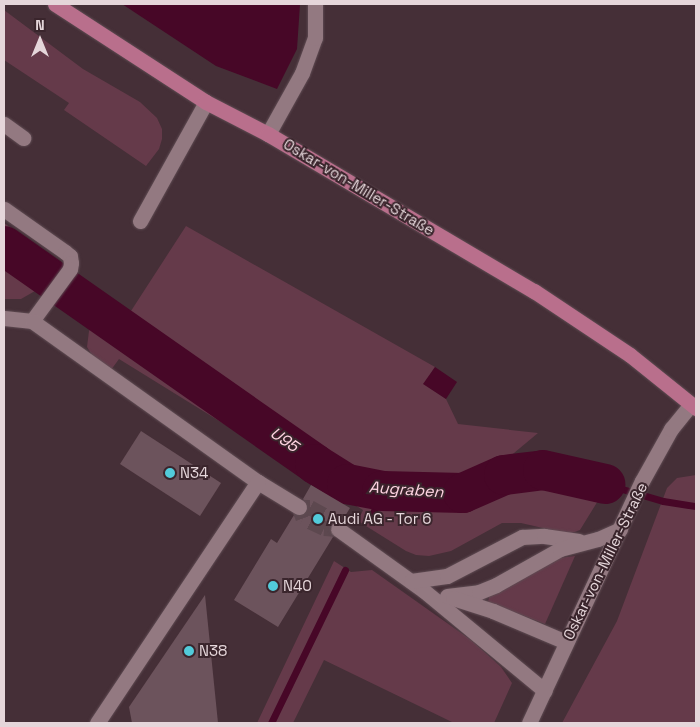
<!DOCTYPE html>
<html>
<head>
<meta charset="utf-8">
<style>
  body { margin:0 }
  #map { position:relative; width:700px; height:727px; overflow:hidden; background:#452f37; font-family:"Space Grotesk",sans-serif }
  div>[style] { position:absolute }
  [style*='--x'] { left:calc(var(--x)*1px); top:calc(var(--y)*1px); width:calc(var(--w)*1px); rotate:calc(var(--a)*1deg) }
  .green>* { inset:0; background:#653a4a }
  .water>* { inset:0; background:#470727 }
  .stream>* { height:7px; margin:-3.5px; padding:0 3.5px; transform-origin:3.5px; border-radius:3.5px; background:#470727 }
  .river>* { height:40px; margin:-20px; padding:0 20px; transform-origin:20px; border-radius:20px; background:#470727 }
  .building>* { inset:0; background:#6c535c }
  .minor-tunnel>* { height:15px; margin-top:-7.5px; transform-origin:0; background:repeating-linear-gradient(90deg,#5d484f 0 15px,transparent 0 23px) }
  .roads { filter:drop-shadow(0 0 1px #5f4c53) drop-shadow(0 0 1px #5f4c53) }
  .minor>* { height:15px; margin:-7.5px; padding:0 7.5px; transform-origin:7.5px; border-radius:7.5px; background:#937981 }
  .major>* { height:15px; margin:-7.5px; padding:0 7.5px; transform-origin:7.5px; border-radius:7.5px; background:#b96f8c }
  .dots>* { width:14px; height:14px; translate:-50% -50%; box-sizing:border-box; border:2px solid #3a252c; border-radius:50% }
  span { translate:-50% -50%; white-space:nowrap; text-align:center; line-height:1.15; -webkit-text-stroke:4px #3a252c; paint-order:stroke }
  .street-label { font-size:15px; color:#e5d6da }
  .poi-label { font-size:15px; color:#e5d6da }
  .left { translate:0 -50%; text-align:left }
  .water-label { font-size:16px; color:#ffd4e2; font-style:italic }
  .frame { position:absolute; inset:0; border:5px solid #e5d6da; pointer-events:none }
  .north { position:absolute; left:15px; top:15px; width:50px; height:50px; -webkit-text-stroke:4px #3a252c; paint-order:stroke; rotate:0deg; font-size:14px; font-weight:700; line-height:20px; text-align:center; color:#e5d6da }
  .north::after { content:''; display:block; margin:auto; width:18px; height:22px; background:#e5d6da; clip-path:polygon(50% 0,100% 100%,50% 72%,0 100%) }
</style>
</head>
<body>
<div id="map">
  <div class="green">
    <i style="clip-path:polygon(4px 10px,83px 69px,140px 102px,157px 118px,162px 129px,162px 139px,159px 149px,146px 166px,64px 110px,69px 103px,4px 60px)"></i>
    <i style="clip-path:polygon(4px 223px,58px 260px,35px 291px,21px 299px,4px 299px)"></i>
    <i style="clip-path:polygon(186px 226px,435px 367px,424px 384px,446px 399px,458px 424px,538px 433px,465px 494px,545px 476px,604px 491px,580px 530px,569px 534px,521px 523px,502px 523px,451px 551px,429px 556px,416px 555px,406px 551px,358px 521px,363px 510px,119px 359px,111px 370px,92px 355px,87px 347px,89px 331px,112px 299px,131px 311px)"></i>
    <i style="clip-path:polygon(696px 475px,696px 723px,562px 723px,617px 621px,667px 488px,677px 478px)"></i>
    <i style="clip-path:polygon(575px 556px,545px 624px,488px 602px,489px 597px,533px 571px,559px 558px)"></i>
    <i style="clip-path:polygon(334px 561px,351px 572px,372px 570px,471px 640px,501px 667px,512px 683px,494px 723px,454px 723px,324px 660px,293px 723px,257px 723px)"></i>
  </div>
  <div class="water">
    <i style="clip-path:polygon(122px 4px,300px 4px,297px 49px,277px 89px,216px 66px)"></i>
    <i style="clip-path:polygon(435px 367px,457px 382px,446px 399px,423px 384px)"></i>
  </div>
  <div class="stream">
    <i style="--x:4;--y:245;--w:52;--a:34.9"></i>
    <i style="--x:102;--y:313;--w:261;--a:35.3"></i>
    <i style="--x:315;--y:464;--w:38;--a:32"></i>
    <i style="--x:347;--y:484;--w:36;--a:11"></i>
    <i style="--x:382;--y:491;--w:81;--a:1.4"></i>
    <i style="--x:463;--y:493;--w:45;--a:-23.7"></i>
    <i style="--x:504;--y:475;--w:39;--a:-7"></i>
    <i style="--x:543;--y:470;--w:64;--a:12.7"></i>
    <i style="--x:605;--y:484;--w:60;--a:16.3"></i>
    <i style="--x:663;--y:501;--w:33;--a:9"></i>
    <i style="--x:371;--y:518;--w:29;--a:-68"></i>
    <i style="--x:271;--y:723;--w:170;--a:-64.2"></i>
  </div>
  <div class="river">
    <i style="--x:4;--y:246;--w:380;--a:35"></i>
    <i style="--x:315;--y:464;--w:38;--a:32"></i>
    <i style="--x:347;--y:484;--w:36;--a:11"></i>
    <i style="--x:382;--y:491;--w:81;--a:1.4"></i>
    <i style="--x:463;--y:493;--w:45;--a:-23.7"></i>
    <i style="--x:504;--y:475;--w:39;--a:-7"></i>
    <i style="--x:543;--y:470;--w:64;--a:12.7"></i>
  </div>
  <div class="building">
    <i style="clip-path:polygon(141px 431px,221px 483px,200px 516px,120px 464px)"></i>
    <i style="clip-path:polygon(311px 485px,350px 508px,342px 521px,335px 520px,330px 524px,329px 532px,333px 537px,278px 627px,234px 600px,271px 539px,277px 543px,294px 515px,299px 516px,307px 512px,308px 507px,303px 499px)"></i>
    <i style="clip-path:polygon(205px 595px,218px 723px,132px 723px,129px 707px)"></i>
  </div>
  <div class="minor-tunnel">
    <i style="--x:299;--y:507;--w:11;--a:0"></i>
    <i style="--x:310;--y:507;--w:23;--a:29"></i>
    <i style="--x:330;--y:518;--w:14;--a:54"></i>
    <i style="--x:338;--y:529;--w:14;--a:-176"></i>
    <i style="--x:324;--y:528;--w:23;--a:-155"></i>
    <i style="--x:303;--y:518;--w:12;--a:-110"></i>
  </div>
  <div class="roads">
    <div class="minor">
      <i style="--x:4;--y:124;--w:24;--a:36"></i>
      <i style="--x:268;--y:134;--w:70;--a:-60.9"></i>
      <i style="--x:302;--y:73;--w:37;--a:-70"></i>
      <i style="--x:315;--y:38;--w:34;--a:-90"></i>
      <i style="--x:4;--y:209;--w:75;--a:35.2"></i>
      <i style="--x:65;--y:252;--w:6;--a:39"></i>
      <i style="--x:70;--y:256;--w:7;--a:82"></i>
      <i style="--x:71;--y:263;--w:6;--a:99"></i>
      <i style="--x:70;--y:269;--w:64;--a:126.2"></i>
      <i style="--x:32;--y:321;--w:28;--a:-174"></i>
      <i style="--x:140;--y:221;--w:136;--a:-61"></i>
      <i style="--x:32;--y:321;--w:277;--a:35.5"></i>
      <i style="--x:258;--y:482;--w:48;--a:31.4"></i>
      <i style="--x:338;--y:529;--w:105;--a:35.7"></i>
      <i style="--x:423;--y:590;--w:158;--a:39.6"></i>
      <i style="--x:411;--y:581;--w:36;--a:-8"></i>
      <i style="--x:447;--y:576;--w:85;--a:-27.5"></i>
      <i style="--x:522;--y:537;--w:22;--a:-3"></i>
      <i style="--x:544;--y:536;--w:35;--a:8"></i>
      <i style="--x:447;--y:596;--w:32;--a:-7"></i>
      <i style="--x:479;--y:592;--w:18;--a:-22"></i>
      <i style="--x:496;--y:585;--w:73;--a:-29.4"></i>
      <i style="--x:560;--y:549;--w:39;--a:-15"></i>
      <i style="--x:598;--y:539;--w:24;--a:-24"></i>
      <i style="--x:453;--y:598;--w:42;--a:18"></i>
      <i style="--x:493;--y:611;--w:79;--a:23"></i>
      <i style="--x:97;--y:723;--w:290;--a:-56.3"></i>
      <i style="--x:529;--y:723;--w:267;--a:-65"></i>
      <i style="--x:642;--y:481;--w:60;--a:-60.9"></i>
      <i style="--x:671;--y:429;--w:32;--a:-51"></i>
    </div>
    <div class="major">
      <i style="--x:55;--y:4;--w:180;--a:33"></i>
      <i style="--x:206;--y:102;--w:70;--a:27.3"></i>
      <i style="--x:268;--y:134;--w:309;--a:30.6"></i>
      <i style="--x:534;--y:291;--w:115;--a:33.7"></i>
      <i style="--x:630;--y:355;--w:85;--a:38.8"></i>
    </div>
  </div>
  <div class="dots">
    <i style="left:170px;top:473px;background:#52cbda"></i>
    <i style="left:318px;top:519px;background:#52cbda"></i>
    <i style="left:273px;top:586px;background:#52cbda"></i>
    <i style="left:189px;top:651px;background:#52cbda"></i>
  </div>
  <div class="street-label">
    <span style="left:359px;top:187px;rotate:31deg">Oskar-von-Miller-Straße</span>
    <span style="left:605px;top:561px;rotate:-64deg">Oskar-von-Miller-Straße</span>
  </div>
  <div class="poi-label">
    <span class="left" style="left:180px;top:473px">N34</span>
    <span class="left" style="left:328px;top:519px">Audi AG - Tor 6</span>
    <span class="left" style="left:283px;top:586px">N40</span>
    <span class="left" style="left:199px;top:651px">N38</span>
  </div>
  <div class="water-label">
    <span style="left:284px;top:440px;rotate:35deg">U95</span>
    <span style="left:406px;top:490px;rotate:4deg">Augraben</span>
  </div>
  <div class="frame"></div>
  <div class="north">N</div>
</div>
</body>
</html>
